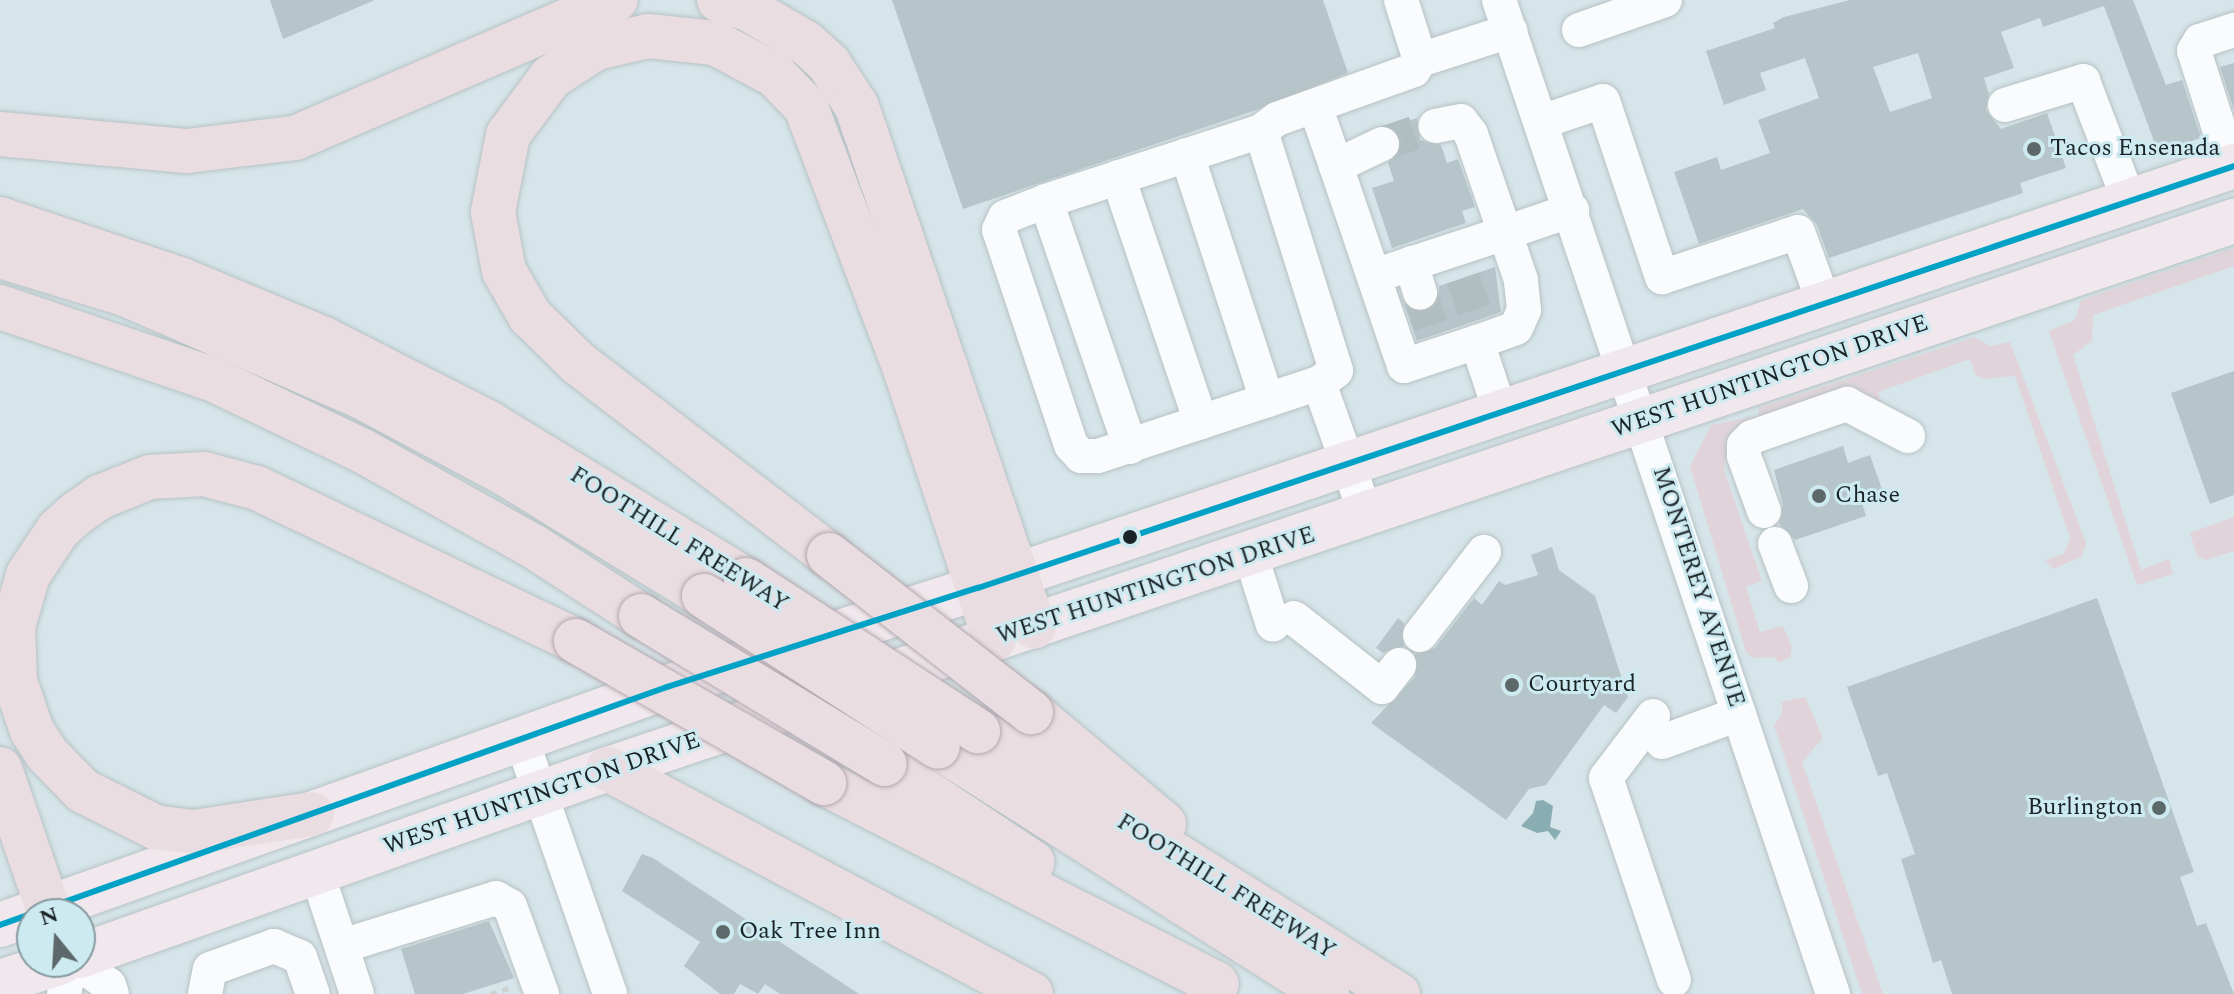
<!DOCTYPE html>
<html>
<head>
<meta charset="utf-8">
<style>
  body { margin:0 }
  #map { position:relative; width:2234px; height:994px; overflow:hidden; background:#d6e5e9; font-family:Spectral,serif }
  div>[style] { position:absolute }
  [style*='--x'] { left:calc(var(--x)*1px); top:calc(var(--y)*1px); width:calc(var(--w)*1px); rotate:calc(var(--a)*1deg) }
  .green>* { inset:0; background:#e0d4da }
  .water>* { inset:0; background:#8aadb4 }
  .building>* { inset:0; background:#b6c5c9 }
  .minor-tunnel>* { height:34px; margin-top:-17px; transform-origin:0; background:repeating-linear-gradient(90deg,#b0bec2 0 34px,transparent 0 51px) }
  .path>* { height:5px; margin-top:-2.5px; transform-origin:0; background:repeating-linear-gradient(90deg,#cdd1d2 0 6px,transparent 0 12px) }
  .roads { filter:drop-shadow(0 0 2px #b7c2c5) drop-shadow(0 0 2px #b7c2c5) }
  .minor>* { height:34px; margin:-17px; padding:0 17px; transform-origin:17px; border-radius:17px; background:#f9fbfc }
  .major>* { height:44px; margin:-22px; padding:0 22px; transform-origin:22px; border-radius:22px; background:#f0e8ec }
  .highway>* { height:44px; margin:-22px; padding:0 22px; transform-origin:22px; border-radius:22px; background:#eadde1 }
  .bridges { filter:drop-shadow(0 0 2px #b2a8af) drop-shadow(0 0 2px #b2a8af) }
  .highway-bridge>* { height:44px; margin:-22px; padding:0 22px; transform-origin:22px; border-radius:22px; background:#eadde1 }
  .bus-1>* { height:6px; margin:-3px; padding:0 3px; transform-origin:3px; border-radius:3px; background:#01a2c6 }
  .dots>* { width:22px; height:22px; translate:-50% -50%; box-sizing:border-box; border:4px solid #ceeaf1; border-radius:50% }
  span { translate:-50% -50%; white-space:nowrap; text-align:center; line-height:1.15; -webkit-text-stroke:6px #ceeaf1; paint-order:stroke }
  .poi-label { font-size:24px; color:#1a2426 }
  .left { translate:0 -50%; text-align:left }
  .right { translate:-100% -50%; text-align:right }
  .street-label { font-size:24px; color:#1a2426 }
  .north { position:absolute; left:16px; top:898px; width:80px; height:80px; box-sizing:border-box; background:#ceeaf1; border:2px solid #869ba0; border-radius:50%; rotate:342deg; font-size:22px; font-weight:700; line-height:32px; text-align:center; color:#1a2426 }
  .north::after { content:''; display:block; margin:auto; width:28px; height:36px; background:#5c686a; clip-path:polygon(50% 0,100% 100%,50% 72%,0 100%) }
</style>
</head>
<body>
<div id="map">
  <div class="green">
    <i style="clip-path:polygon(2234px 248px,2234px 266px,2093px 315px,2092px 341px,2073px 355px,2141px 570px,2169px 559px,2173px 574px,2137px 585px,2049px 331px,2075px 320px,2081px 300px)"></i>
    <i style="clip-path:polygon(1975px 337px,1990px 346px,2010px 342px,2086px 543px,2082px 556px,2054px 569px,2045px 560px,2064px 554px,2070px 538px,2015px 376px,1983px 379px,1975px 374px,1970px 359px,1878px 392px,1884px 410px,1727px 450px,1724px 470px,1762px 581px,1746px 587px,1760px 632px,1783px 626px,1792px 647px,1790px 657px,1779px 663px,1774px 657px,1753px 658px,1746px 652px,1690px 466px,1711px 425px,1759px 416px,1758px 408px)"></i>
    <i style="clip-path:polygon(2234px 517px,2234px 551px,2205px 560px,2197px 556px,2190px 533px)"></i>
    <i style="clip-path:polygon(1805px 697px,1823px 738px,1802px 762px,1883px 994px,1862px 994px,1774px 725px,1783px 713px,1781px 702px)"></i>
  </div>
  <div class="water">
    <i style="clip-path:polygon(1543px 800px,1553px 806px,1550px 827px,1561px 831px,1555px 840px,1548px 831px,1537px 833px,1521px 826px,1533px 813px,1536px 801px)"></i>
  </div>
  <div class="building">
    <i style="clip-path:polygon(270px 0,375px 0,283px 39px)"></i>
    <i style="clip-path:polygon(892px 0,1323px 0,1348px 73px,1256px 110px,963px 209px)"></i>
    <i style="clip-path:polygon(evenodd,1850px 0,2133px 0,2166px 85px,2182px 80px,2201px 138px,2158px 152px,2104px 6px,2043px 27px,2040px 18px,2001px 32px,2014px 68px,1984px 78px,1989px 94px,1986px 110px,2001px 129px,2047px 113px,2066px 168px,2020px 183px,2023px 193px,1829px 258px,1817px 225px,1803px 209px,1699px 244px,1674px 172px,1717px 157px,1721px 170px,1770px 153px,1758px 120px,1819px 98px,1805px 58px,1760px 73px,1766px 90px,1724px 105px,1706px 51px,1775px 28px,1773px 23px,1784px 17px,1850px 0,1918px 53px,1932px 98px,1890px 112px,1873px 67px,1918px 53px)"></i>
    <i style="clip-path:polygon(2234px 63px,2234px 110px,2220px 67px)"></i>
    <i style="clip-path:polygon(1417px 118px,1420px 140px,1441px 145px,1447px 163px,1458px 159px,1475px 207px,1462px 211px,1466px 223px,1392px 248px,1372px 188px,1394px 181px,1388px 163px,1402px 145px,1391px 127px)"></i>
    <i style="clip-path:polygon(1495px 267px,1501px 312px,1417px 341px,1404px 304px,1415px 312px,1426px 312px,1439px 298px,1439px 286px)"></i>
    <i style="clip-path:polygon(2234px 371px,2234px 495px,2210px 504px,2171px 393px)"></i>
    <i style="clip-path:polygon(1843px 446px,1848px 463px,1870px 455px,1884px 495px,1862px 503px,1866px 516px,1795px 540px,1779px 524px,1783px 505px,1774px 470px)"></i>
    <i style="clip-path:polygon(1552px 547px,1559px 570px,1595px 596px,1628px 697px,1616px 713px,1604px 705px,1546px 785px,1529px 789px,1506px 820px,1371px 723px,1415px 677px,1415px 654px,1435px 648px,1474px 598px,1482px 605px,1499px 581px,1505px 585px,1538px 575px,1531px 555px)"></i>
    <i style="clip-path:polygon(2097px 598px,2194px 872px,2180px 877px,2197px 926px,2206px 923px,2234px 994px,1952px 994px,1941px 960px,1933px 963px,1901px 859px,1915px 854px,1887px 773px,1878px 776px,1847px 687px)"></i>
    <i style="clip-path:polygon(1398px 618px,1404px 623px,1404px 646px,1383px 653px,1376px 648px)"></i>
    <i style="clip-path:polygon(642px 854px,653px 858px,859px 994px,780px 994px,765px 984px,758px 994px,740px 984px,734px 994px,720px 994px,684px 966px,700px 942px,622px 891px)"></i>
    <i style="clip-path:polygon(489px 921px,514px 978px,463px 994px,415px 994px,401px 949px)"></i>
  </div>
  <div class="minor-tunnel">
    <i style="--x:1382;--y:144;--w:56;--a:-18.8"></i>
    <i style="--x:1463;--y:278;--w:49;--a:70.8"></i>
    <i style="--x:1420;--y:293;--w:47;--a:71.6"></i>
  </div>
  <div class="path">
    <i style="--x:491;--y:994;--w:19;--a:-18"></i>
  </div>
  <div class="roads">
    <div class="minor">
      <i style="--x:1401;--y:0;--w:63;--a:72.4"></i>
      <i style="--x:1499;--y:0;--w:1049;--a:71.43"></i>
      <i style="--x:1579;--y:30;--w:91;--a:-19.2"></i>
      <i style="--x:2005;--y:105;--w:82;--a:-17.1"></i>
      <i style="--x:2083;--y:81;--w:129;--a:69"></i>
      <i style="--x:1315;--y:106;--w:64;--a:70.7"></i>
      <i style="--x:1541;--y:122;--w:65;--a:-18.7"></i>
      <i style="--x:1603;--y:101;--w:186;--a:71.5"></i>
      <i style="--x:1662;--y:277;--w:143;--a:-18.3"></i>
      <i style="--x:1798;--y:232;--w:76;--a:69.9"></i>
      <i style="--x:1261;--y:131;--w:20;--a:-37"></i>
      <i style="--x:1277;--y:119;--w:145;--a:-19.7"></i>
      <i style="--x:1414;--y:70;--w:12;--a:-59"></i>
      <i style="--x:1420;--y:60;--w:95;--a:-17.9"></i>
      <i style="--x:1382;--y:144;--w:51;--a:154.4"></i>
      <i style="--x:1336;--y:166;--w:211;--a:71.2"></i>
      <i style="--x:1404;--y:366;--w:77;--a:-18.2"></i>
      <i style="--x:1187;--y:155;--w:258;--a:71.9"></i>
      <i style="--x:2231;--y:166;--w:121;--a:-107.8"></i>
      <i style="--x:2194;--y:51;--w:12;--a:-59"></i>
      <i style="--x:2200;--y:41;--w:36;--a:-18"></i>
      <i style="--x:1118;--y:177;--w:259;--a:71.3"></i>
      <i style="--x:1046;--y:201;--w:260;--a:71.1"></i>
      <i style="--x:1411;--y:263;--w:31;--a:73"></i>
      <i style="--x:1374;--y:276;--w:138;--a:-18.2"></i>
      <i style="--x:1505;--y:233;--w:105;--a:-109"></i>
      <i style="--x:1471;--y:134;--w:16;--a:-128"></i>
      <i style="--x:1461;--y:121;--w:26;--a:169"></i>
      <i style="--x:1319;--y:383;--w:233;--a:161.7"></i>
      <i style="--x:1098;--y:456;--w:17;--a:180"></i>
      <i style="--x:1081;--y:456;--w:15;--a:-132"></i>
      <i style="--x:1071;--y:445;--w:227;--a:-108.5"></i>
      <i style="--x:999;--y:230;--w:14;--a:-65"></i>
      <i style="--x:1005;--y:217;--w:44;--a:-21.3"></i>
      <i style="--x:1046;--y:201;--w:226;--a:-18"></i>
      <i style="--x:1261;--y:131;--w:251;--a:72.6"></i>
      <i style="--x:1336;--y:371;--w:21;--a:145"></i>
      <i style="--x:1319;--y:383;--w:140;--a:70.4"></i>
      <i style="--x:1500;--y:411;--w:73;--a:-108.4"></i>
      <i style="--x:1477;--y:342;--w:41;--a:-19.7"></i>
      <i style="--x:1516;--y:328;--w:20;--a:-66"></i>
      <i style="--x:1524;--y:310;--w:30;--a:-96"></i>
      <i style="--x:1521;--y:280;--w:50;--a:-108.8"></i>
      <i style="--x:1505;--y:233;--w:71;--a:-18.9"></i>
      <i style="--x:1764;--y:511;--w:59;--a:-110"></i>
      <i style="--x:1744;--y:456;--w:11;--a:-90"></i>
      <i style="--x:1744;--y:445;--w:11;--a:-45"></i>
      <i style="--x:1752;--y:437;--w:101;--a:-19.2"></i>
      <i style="--x:1847;--y:404;--w:69;--a:27.7"></i>
      <i style="--x:1775;--y:544;--w:45;--a:69.1"></i>
      <i style="--x:1251;--y:556;--w:72;--a:72.3"></i>
      <i style="--x:1294;--y:618;--w:112;--a:38.1"></i>
      <i style="--x:1382;--y:687;--w:28;--a:-52"></i>
      <i style="--x:1420;--y:635;--w:105;--a:-52.4"></i>
      <i style="--x:1653;--y:716;--w:78;--a:127.2"></i>
      <i style="--x:1606;--y:778;--w:213;--a:71.4"></i>
      <i style="--x:521;--y:738;--w:271;--a:70.8"></i>
      <i style="--x:1662;--y:742;--w:82;--a:-20"></i>
      <i style="--x:317;--y:873;--w:127;--a:71.7"></i>
      <i style="--x:342;--y:946;--w:161;--a:-17.3"></i>
      <i style="--x:496;--y:898;--w:16;--a:30"></i>
      <i style="--x:510;--y:906;--w:94;--a:70"></i>
      <i style="--x:77;--y:962;--w:39;--a:36"></i>
      <i style="--x:109;--y:985;--w:9;--a:72"></i>
      <i style="--x:64;--y:994;--w:33;--a:-78"></i>
      <i style="--x:205;--y:994;--w:25;--a:-79"></i>
      <i style="--x:210;--y:969;--w:68;--a:-19.8"></i>
      <i style="--x:274;--y:946;--w:28;--a:23"></i>
      <i style="--x:300;--y:957;--w:39;--a:71"></i>
    </div>
    <div class="major">
      <i style="--x:0;--y:925;--w:708;--a:-19.64"></i>
      <i style="--x:667;--y:687;--w:326;--a:-17.7"></i>
      <i style="--x:978;--y:588;--w:1325;--a:-18.57"></i>
      <i style="--x:80;--y:956;--w:560;--a:-19.5"></i>
      <i style="--x:608;--y:769;--w:1716;--a:-18.63"></i>
      <i style="--x:0;--y:982;--w:65;--a:-17.9"></i>
    </div>
    <div class="highway">
      <i style="--x:719;--y:0;--w:30;--a:17"></i>
      <i style="--x:748;--y:9;--w:67;--a:30.4"></i>
      <i style="--x:806;--y:43;--w:31;--a:42"></i>
      <i style="--x:829;--y:64;--w:51;--a:56.9"></i>
      <i style="--x:857;--y:107;--w:549;--a:71.2"></i>
      <i style="--x:0;--y:134;--w:188;--a:5.2"></i>
      <i style="--x:187;--y:151;--w:109;--a:-6.9"></i>
      <i style="--x:295;--y:138;--w:349;--a:-23.3"></i>
      <i style="--x:0;--y:219;--w:192;--a:18.5"></i>
      <i style="--x:182;--y:280;--w:154;--a:22.6"></i>
      <i style="--x:324;--y:339;--w:183;--a:27"></i>
      <i style="--x:487;--y:422;--w:303;--a:31.4"></i>
      <i style="--x:0;--y:256;--w:131;--a:16.9"></i>
      <i style="--x:125;--y:294;--w:258;--a:23.5"></i>
      <i style="--x:362;--y:397;--w:163;--a:28.1"></i>
      <i style="--x:506;--y:474;--w:233;--a:31.6"></i>
      <i style="--x:0;--y:307;--w:224;--a:18.8"></i>
      <i style="--x:212;--y:379;--w:165;--a:25.5"></i>
      <i style="--x:361;--y:450;--w:197;--a:29.2"></i>
      <i style="--x:533;--y:546;--w:129;--a:32.9"></i>
      <i style="--x:829;--y:555;--w:316;--a:-142.6"></i>
      <i style="--x:578;--y:363;--w:67;--a:-135.6"></i>
      <i style="--x:530;--y:316;--w:52;--a:-120"></i>
      <i style="--x:504;--y:271;--w:60;--a:-100.6"></i>
      <i style="--x:493;--y:212;--w:78;--a:-79"></i>
      <i style="--x:508;--y:135;--w:72;--a:-53.4"></i>
      <i style="--x:551;--y:77;--w:54;--a:-32.8"></i>
      <i style="--x:596;--y:48;--w:53;--a:-13"></i>
      <i style="--x:648;--y:36;--w:67;--a:6"></i>
      <i style="--x:715;--y:43;--w:68;--a:28.1"></i>
      <i style="--x:775;--y:75;--w:45;--a:45.9"></i>
      <i style="--x:806;--y:107;--w:283;--a:69.3"></i>
      <i style="--x:906;--y:372;--w:281;--a:71.6"></i>
      <i style="--x:1031;--y:712;--w:174;--a:40.1"></i>
      <i style="--x:978;--y:731;--w:496;--a:32.1"></i>
      <i style="--x:938;--y:747;--w:461;--a:32.4"></i>
      <i style="--x:884;--y:764;--w:178;--a:33.5"></i>
      <i style="--x:0;--y:769;--w:153;--a:71"></i>
      <i style="--x:608;--y:769;--w:479;--a:28"></i>
      <i style="--x:824;--y:783;--w:441;--a:27.1"></i>
      <i style="--x:312;--y:814;--w:119;--a:171.3"></i>
      <i style="--x:194;--y:832;--w:39;--a:-173"></i>
      <i style="--x:155;--y:827;--w:80;--a:-153.4"></i>
      <i style="--x:83;--y:791;--w:52;--a:-134.2"></i>
      <i style="--x:47;--y:754;--w:27;--a:-123"></i>
      <i style="--x:32;--y:731;--w:53;--a:-108.8"></i>
      <i style="--x:15;--y:681;--w:54;--a:-92.1"></i>
      <i style="--x:13;--y:627;--w:54;--a:-73.9"></i>
      <i style="--x:28;--y:575;--w:54;--a:-56.3"></i>
      <i style="--x:58;--y:530;--w:25;--a:-42"></i>
      <i style="--x:77;--y:513;--w:28;--a:-35"></i>
      <i style="--x:100;--y:497;--w:54;--a:-21.8"></i>
      <i style="--x:150;--y:477;--w:54;--a:-3.2"></i>
      <i style="--x:204;--y:474;--w:55;--a:14.8"></i>
      <i style="--x:257;--y:488;--w:354;--a:25.6"></i>
    </div>
  </div>
  <div class="bridges">
    <div class="highway-bridge">
      <i style="--x:829;--y:555;--w:256;--a:37.9"></i>
      <i style="--x:746;--y:580;--w:277;--a:33.1"></i>
      <i style="--x:704;--y:596;--w:278;--a:32.8"></i>
      <i style="--x:641;--y:616;--w:285;--a:31.3"></i>
      <i style="--x:576;--y:641;--w:286;--a:29.8"></i>
    </div>
  </div>
  <div class="bus-1">
    <i style="--x:0;--y:925;--w:708;--a:-19.64"></i>
    <i style="--x:667;--y:687;--w:326;--a:-17.7"></i>
    <i style="--x:978;--y:588;--w:1325;--a:-18.57"></i>
  </div>
  <div class="dots">
    <i style="left:2034px;top:149px;background:#5c686a"></i>
    <i style="left:1819px;top:496px;background:#5c686a"></i>
    <i style="left:1130px;top:537px;background:#1a2426"></i>
    <i style="left:1512px;top:685px;background:#5c686a"></i>
    <i style="left:2159px;top:808px;background:#5c686a"></i>
    <i style="left:723px;top:932px;background:#5c686a"></i>
  </div>
  <div class="poi-label">
    <span class="left" style="left:2050px;top:149px">Tacos Ensenada</span>
    <span class="left" style="left:1835px;top:496px">Chase</span>
    <span class="left" style="left:1528px;top:685px">Courtyard</span>
    <span class="right" style="left:2143px;top:808px">Burlington</span>
    <span class="left" style="left:739px;top:932px">Oak Tree Inn</span>
  </div>
  <div class="street-label">
    <span style="left:1770px;top:377px;rotate:-19deg">WEST HUNTINGTON DRIVE</span>
    <span style="left:679px;top:540px;rotate:32deg">FOOTHILL FREEWAY</span>
    <span style="left:1156px;top:586px;rotate:-18deg">WEST HUNTINGTON DRIVE</span>
    <span style="left:1698px;top:587px;rotate:72deg">MONTEREY AVENUE</span>
    <span style="left:542px;top:794px;rotate:-19deg">WEST HUNTINGTON DRIVE</span>
    <span style="left:1226px;top:887px;rotate:32deg">FOOTHILL FREEWAY</span>
  </div>
  <div class="north">N</div>
</div>
</body>
</html>
